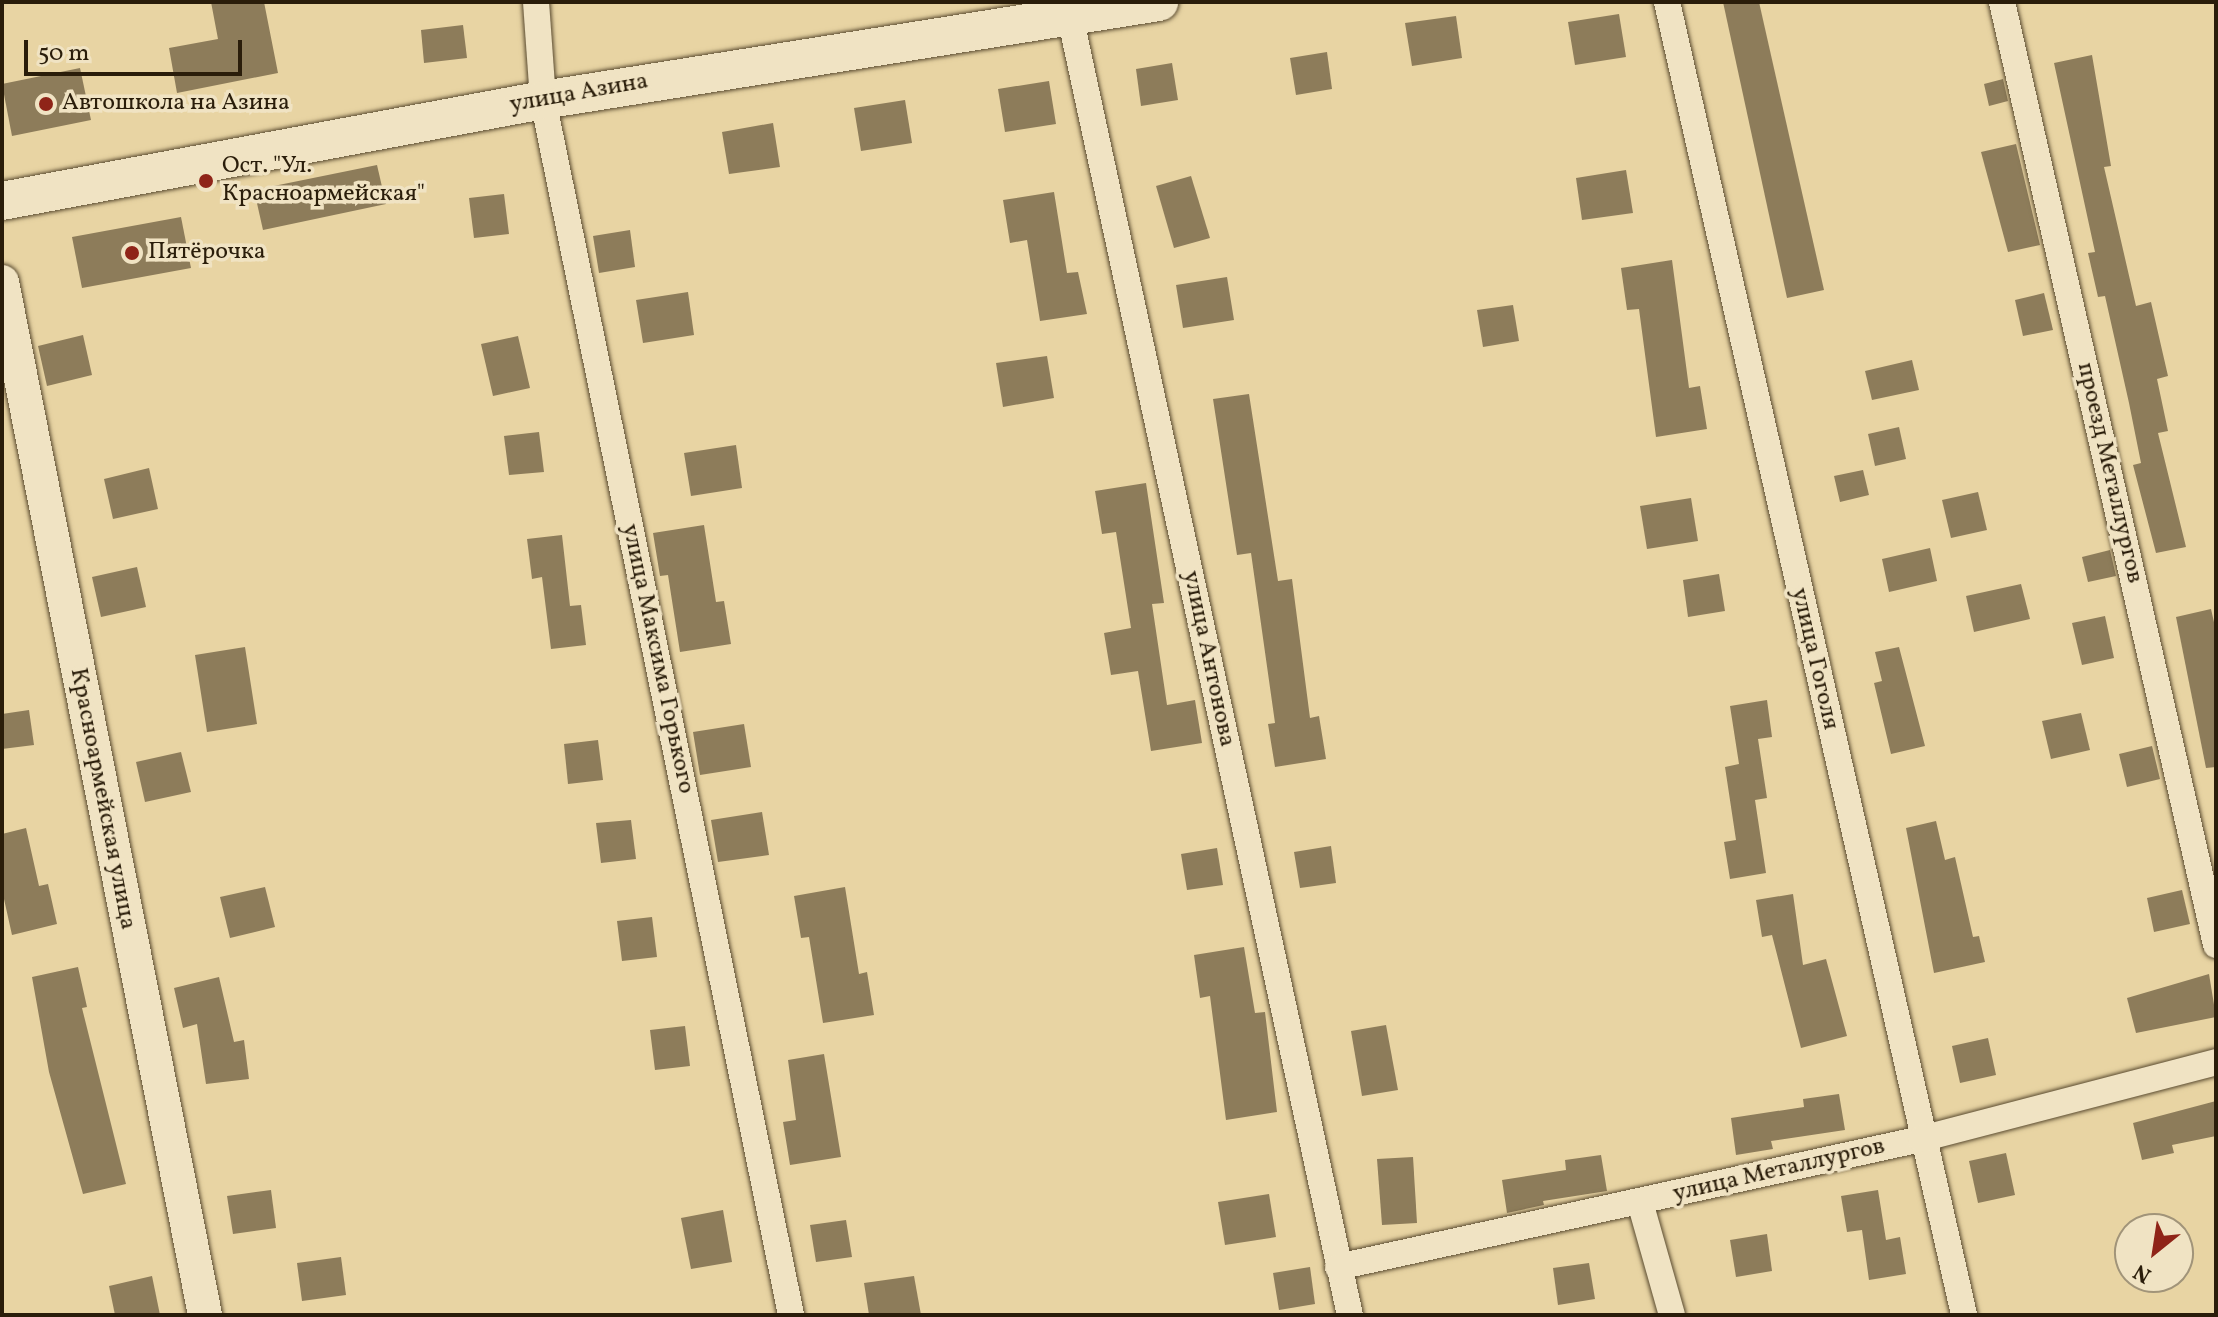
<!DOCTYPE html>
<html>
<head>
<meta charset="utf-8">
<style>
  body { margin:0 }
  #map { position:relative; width:2218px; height:1317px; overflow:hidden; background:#e8d4a3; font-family:Vollkorn,serif }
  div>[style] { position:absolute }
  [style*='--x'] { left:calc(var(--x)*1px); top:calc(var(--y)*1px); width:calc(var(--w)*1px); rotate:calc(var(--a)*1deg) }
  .building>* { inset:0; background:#8d7c5a }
  .roads { filter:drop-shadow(0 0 2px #5a4b30) drop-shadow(0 0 2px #5a4b30) }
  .minor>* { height:26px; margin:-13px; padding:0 13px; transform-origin:13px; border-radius:13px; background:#f0e3c3 }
  .tertiary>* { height:34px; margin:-17px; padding:0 17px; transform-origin:17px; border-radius:17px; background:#f0e3c3 }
  .secondary>* { height:38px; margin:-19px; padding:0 19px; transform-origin:19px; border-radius:19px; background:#f0e3c3 }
  .dots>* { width:22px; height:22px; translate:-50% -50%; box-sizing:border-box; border:4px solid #f0e3c3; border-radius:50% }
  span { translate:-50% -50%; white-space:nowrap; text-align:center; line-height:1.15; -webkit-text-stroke:7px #f0e3c3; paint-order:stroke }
  .street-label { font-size:24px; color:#2a1d0a }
  .poi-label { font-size:24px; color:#2a1d0a }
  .left { translate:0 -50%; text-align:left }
  .frame { position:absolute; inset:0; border:4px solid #2a1d0a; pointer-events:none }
  .north { position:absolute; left:2114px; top:1213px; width:80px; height:80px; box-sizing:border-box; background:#f0e3c3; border:2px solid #a19479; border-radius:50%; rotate:210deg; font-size:22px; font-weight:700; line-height:32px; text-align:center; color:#2a1d0a }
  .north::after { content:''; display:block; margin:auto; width:28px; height:36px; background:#8f2418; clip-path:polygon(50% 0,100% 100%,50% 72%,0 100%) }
  .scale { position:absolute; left:24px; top:40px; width:218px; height:36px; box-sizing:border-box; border:4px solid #2a1d0a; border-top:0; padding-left:10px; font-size:24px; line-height:28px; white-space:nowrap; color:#2a1d0a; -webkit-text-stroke:6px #f0e3c3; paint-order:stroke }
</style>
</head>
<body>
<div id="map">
  <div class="building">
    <i style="clip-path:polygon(211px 2px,264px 2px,278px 73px,177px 93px,169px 48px,218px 39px)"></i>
    <i style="clip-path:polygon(1723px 2px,1759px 2px,1824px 290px,1787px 298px)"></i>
    <i style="clip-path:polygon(1619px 14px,1626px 57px,1575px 65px,1568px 22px)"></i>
    <i style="clip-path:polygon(1456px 16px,1462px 58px,1412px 66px,1405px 23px)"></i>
    <i style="clip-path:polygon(463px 25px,467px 58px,424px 63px,421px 30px)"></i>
    <i style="clip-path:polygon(1327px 52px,1332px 89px,1296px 95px,1290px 58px)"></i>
    <i style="clip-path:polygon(2092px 55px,2111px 166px,2104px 167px,2136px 306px,2151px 302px,2168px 376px,2157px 379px,2168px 431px,2158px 433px,2186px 547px,2156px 553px,2133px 465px,2141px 463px,2129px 403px,2105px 296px,2098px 297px,2088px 253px,2095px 252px,2054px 63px)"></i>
    <i style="clip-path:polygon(1172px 63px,1178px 100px,1141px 106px,1136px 69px)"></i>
    <i style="clip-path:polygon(80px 68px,91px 120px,12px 136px,2px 84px)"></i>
    <i style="clip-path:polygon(2003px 79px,2008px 101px,1989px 106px,1984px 84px)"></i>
    <i style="clip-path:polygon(1049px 81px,1056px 124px,1005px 132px,998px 89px)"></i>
    <i style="clip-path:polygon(905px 100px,912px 143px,861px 151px,854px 108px)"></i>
    <i style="clip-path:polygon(773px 123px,780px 167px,729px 174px,722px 132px)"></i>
    <i style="clip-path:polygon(2016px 144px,2040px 245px,2008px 252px,1981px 152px)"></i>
    <i style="clip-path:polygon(377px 165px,386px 204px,263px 230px,254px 190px)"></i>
    <i style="clip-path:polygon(1626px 170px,1633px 213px,1582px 220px,1576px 178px)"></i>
    <i style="clip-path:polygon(1191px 176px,1210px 238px,1174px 248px,1156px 186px)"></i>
    <i style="clip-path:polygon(1054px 192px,1067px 273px,1078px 272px,1087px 314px,1040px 321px,1027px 240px,1010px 243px,1003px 200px)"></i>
    <i style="clip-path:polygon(504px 194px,509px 234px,474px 238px,469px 198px)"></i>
    <i style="clip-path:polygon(181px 217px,191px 268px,82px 288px,72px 237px)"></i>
    <i style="clip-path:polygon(630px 230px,635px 267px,599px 273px,593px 236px)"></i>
    <i style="clip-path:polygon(1672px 260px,1689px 388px,1700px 386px,1707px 429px,1656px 437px,1639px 309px,1627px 310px,1621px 268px)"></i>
    <i style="clip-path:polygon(1227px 277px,1234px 320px,1183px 328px,1176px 285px)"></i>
    <i style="clip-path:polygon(688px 292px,694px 335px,643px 343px,636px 300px)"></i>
    <i style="clip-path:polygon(2044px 293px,2053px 330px,2023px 336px,2015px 300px)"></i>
    <i style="clip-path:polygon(1513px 305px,1519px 341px,1483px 347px,1477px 310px)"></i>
    <i style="clip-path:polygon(83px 335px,92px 375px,47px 386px,38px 346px)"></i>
    <i style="clip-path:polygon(518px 336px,530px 388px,493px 396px,481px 344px)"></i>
    <i style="clip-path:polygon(1047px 356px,1054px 398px,1003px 407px,996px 363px)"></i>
    <i style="clip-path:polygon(1912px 360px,1919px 390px,1872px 400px,1865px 371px)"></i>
    <i style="clip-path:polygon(1249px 394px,1278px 581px,1292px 579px,1310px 718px,1319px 716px,1326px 759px,1275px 767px,1268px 724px,1275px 723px,1251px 553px,1237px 555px,1213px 399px)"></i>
    <i style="clip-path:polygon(1899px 427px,1906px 459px,1875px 466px,1868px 434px)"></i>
    <i style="clip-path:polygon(539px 432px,544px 472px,509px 475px,504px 436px)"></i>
    <i style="clip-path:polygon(736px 445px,742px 488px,691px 496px,684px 453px)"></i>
    <i style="clip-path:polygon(149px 468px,158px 509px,113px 519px,104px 479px)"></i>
    <i style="clip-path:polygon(1863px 470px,1869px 495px,1840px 502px,1834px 476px)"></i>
    <i style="clip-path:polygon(1146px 483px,1164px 603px,1152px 604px,1167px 705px,1195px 700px,1202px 743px,1151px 751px,1138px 671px,1111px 675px,1104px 633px,1131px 628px,1116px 532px,1102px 534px,1095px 491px)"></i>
    <i style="clip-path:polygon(1978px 492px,1987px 530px,1951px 538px,1942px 500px)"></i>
    <i style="clip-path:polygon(1691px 498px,1698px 541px,1647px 549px,1640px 506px)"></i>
    <i style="clip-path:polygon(704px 525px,716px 602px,724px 601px,731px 644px,680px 652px,668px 575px,660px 576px,653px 533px)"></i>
    <i style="clip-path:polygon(562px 535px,570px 606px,581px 605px,586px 645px,551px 649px,542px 577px,532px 579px,527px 539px)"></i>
    <i style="clip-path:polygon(1930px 548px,1937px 581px,1889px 592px,1882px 559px)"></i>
    <i style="clip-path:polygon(2110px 550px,2116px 576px,2088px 582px,2082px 557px)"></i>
    <i style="clip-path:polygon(137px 567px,146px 607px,101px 617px,92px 577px)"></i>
    <i style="clip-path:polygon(1719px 574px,1725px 611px,1688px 617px,1683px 580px)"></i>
    <i style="clip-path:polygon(2021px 584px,2030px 619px,1974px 632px,1966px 596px)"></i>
    <i style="clip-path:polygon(2211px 609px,2216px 631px,2216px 767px,2206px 768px,2176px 617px)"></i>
    <i style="clip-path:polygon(2105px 616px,2114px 658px,2082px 665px,2072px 623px)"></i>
    <i style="clip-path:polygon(245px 647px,257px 724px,207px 732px,195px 655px)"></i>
    <i style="clip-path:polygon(1899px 647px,1925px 746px,1891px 754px,1874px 683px,1882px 681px,1875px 652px)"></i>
    <i style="clip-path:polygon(1767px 700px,1772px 737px,1758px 739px,1767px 798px,1755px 800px,1766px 873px,1730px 879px,1724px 842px,1736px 840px,1725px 767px,1739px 764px,1730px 706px)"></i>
    <i style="clip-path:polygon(29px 710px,34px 745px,2px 749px,2px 714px)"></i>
    <i style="clip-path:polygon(2081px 713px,2090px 750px,2051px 759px,2042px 721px)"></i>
    <i style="clip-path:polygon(744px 724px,751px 767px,700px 775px,693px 732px)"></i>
    <i style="clip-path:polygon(598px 740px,603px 780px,568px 784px,564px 744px)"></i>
    <i style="clip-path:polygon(2152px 746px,2160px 779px,2127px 787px,2119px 754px)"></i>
    <i style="clip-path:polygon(181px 752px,191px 792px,145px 802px,136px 762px)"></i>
    <i style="clip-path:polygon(762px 812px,769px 855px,718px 862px,711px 820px)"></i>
    <i style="clip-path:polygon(631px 820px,636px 859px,601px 863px,596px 823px)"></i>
    <i style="clip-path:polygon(1936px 821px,1945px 860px,1955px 857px,1973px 937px,1979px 936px,1985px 962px,1934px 973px,1906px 828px)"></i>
    <i style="clip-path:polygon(26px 828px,39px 886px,48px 884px,57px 924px,12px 935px,2px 890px,2px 834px)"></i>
    <i style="clip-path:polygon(1331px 846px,1336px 883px,1300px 888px,1294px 852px)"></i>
    <i style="clip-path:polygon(1217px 848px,1223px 885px,1187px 890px,1181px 854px)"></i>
    <i style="clip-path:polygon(265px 887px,275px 927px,230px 938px,220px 897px)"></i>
    <i style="clip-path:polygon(845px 887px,859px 974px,867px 972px,874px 1015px,823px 1023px,809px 937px,801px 938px,794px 896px)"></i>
    <i style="clip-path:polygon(2182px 890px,2190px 924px,2154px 932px,2147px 898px)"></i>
    <i style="clip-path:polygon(1793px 894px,1803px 965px,1826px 959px,1847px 1036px,1801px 1048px,1772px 935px,1762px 937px,1756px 900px)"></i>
    <i style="clip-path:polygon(652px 917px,657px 957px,622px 961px,617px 921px)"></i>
    <i style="clip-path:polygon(1244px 947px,1255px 1013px,1265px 1012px,1277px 1112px,1226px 1120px,1210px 996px,1200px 998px,1194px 955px)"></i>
    <i style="clip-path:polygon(78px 967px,87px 1007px,82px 1008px,126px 1184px,83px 1194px,49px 1072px,32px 977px)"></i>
    <i style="clip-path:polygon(2209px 974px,2216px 1017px,2136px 1033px,2127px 998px)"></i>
    <i style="clip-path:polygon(219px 977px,234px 1042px,244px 1040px,249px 1079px,206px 1084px,197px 1024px,183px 1028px,174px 988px)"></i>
    <i style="clip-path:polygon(1386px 1025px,1398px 1090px,1362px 1096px,1351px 1031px)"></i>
    <i style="clip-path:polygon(685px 1026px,690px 1066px,655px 1070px,650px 1030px)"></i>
    <i style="clip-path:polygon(1988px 1038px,1996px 1075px,1960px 1083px,1952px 1046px)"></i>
    <i style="clip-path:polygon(824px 1054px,841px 1157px,790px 1165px,783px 1122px,796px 1120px,788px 1060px)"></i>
    <i style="clip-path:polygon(1839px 1094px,1845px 1130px,1771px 1141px,1773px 1149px,1736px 1155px,1731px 1118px,1804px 1107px,1803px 1099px)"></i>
    <i style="clip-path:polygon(2216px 1101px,2216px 1136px,2172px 1145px,2174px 1153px,2142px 1160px,2133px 1123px)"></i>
    <i style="clip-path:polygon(2006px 1153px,2015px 1195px,1978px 1203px,1969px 1161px)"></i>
    <i style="clip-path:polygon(1601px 1155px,1607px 1191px,1543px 1201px,1544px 1205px,1507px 1213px,1502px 1180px,1566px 1170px,1565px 1160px)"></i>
    <i style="clip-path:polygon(1413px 1157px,1417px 1223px,1382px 1225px,1377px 1159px)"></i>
    <i style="clip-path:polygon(271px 1190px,276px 1228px,233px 1234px,227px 1196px)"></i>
    <i style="clip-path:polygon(1878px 1190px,1886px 1240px,1900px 1237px,1906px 1274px,1869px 1280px,1862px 1230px,1847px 1232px,1841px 1196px)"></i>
    <i style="clip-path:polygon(1269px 1194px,1276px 1237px,1225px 1245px,1218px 1202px)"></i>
    <i style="clip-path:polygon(723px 1210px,732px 1262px,691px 1269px,681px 1218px)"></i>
    <i style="clip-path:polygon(846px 1220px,852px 1257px,816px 1262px,810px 1225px)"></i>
    <i style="clip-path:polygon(1767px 1234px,1772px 1271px,1736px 1277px,1730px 1240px)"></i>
    <i style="clip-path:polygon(341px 1257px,346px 1295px,302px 1301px,297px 1263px)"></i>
    <i style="clip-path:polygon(1589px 1263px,1595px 1299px,1558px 1305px,1553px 1268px)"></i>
    <i style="clip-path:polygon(1310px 1267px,1315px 1304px,1279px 1310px,1273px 1273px)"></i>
    <i style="clip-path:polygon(152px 1276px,160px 1315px,115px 1315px,109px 1286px)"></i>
    <i style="clip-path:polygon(914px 1276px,921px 1315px,869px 1315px,864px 1283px)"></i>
  </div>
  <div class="roads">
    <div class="minor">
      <i style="--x:536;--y:2;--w:98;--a:85.9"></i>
      <i style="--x:543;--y:100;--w:1240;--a:78.46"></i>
      <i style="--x:1067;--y:2;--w:1343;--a:77.84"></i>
      <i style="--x:1667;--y:2;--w:1346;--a:77.25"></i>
      <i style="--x:2002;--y:2;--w:967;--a:77.21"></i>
      <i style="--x:1640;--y:1202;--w:117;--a:74.2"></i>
      <i style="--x:1338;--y:1267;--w:597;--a:-12.38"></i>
      <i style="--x:1921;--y:1139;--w:305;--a:-14.6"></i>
    </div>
    <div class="tertiary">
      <i style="--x:2;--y:282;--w:1053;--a:78.88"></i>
    </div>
    <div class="secondary">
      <i style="--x:2;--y:201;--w:550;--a:-10.57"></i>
      <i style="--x:543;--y:100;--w:624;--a:-9.04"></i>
    </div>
  </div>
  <div class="dots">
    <i style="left:46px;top:104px;background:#8f2418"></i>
    <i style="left:206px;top:181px;background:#8f2418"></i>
    <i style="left:132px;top:253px;background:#8f2418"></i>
  </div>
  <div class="street-label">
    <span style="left:579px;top:94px;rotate:-10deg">улица Азина</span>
    <span style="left:2109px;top:473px;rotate:77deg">проезд Металлургов</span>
    <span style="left:657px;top:659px;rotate:78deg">улица Максима Горького</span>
    <span style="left:1208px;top:659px;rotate:78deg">улица Антонова</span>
    <span style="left:1814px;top:659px;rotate:77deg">улица Гоголя</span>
    <span style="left:102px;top:799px;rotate:79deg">Красноармейская улица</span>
    <span style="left:1779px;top:1171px;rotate:-13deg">улица Металлургов</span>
  </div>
  <div class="poi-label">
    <span class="left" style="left:62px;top:104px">Автошкола на Азина</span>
    <span class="left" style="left:222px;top:181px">Ост. "Ул.<br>Красноармейская"</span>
    <span class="left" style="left:148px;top:253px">Пятёрочка</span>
  </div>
  <div class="frame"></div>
  <div class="north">N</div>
  <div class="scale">50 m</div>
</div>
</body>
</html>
